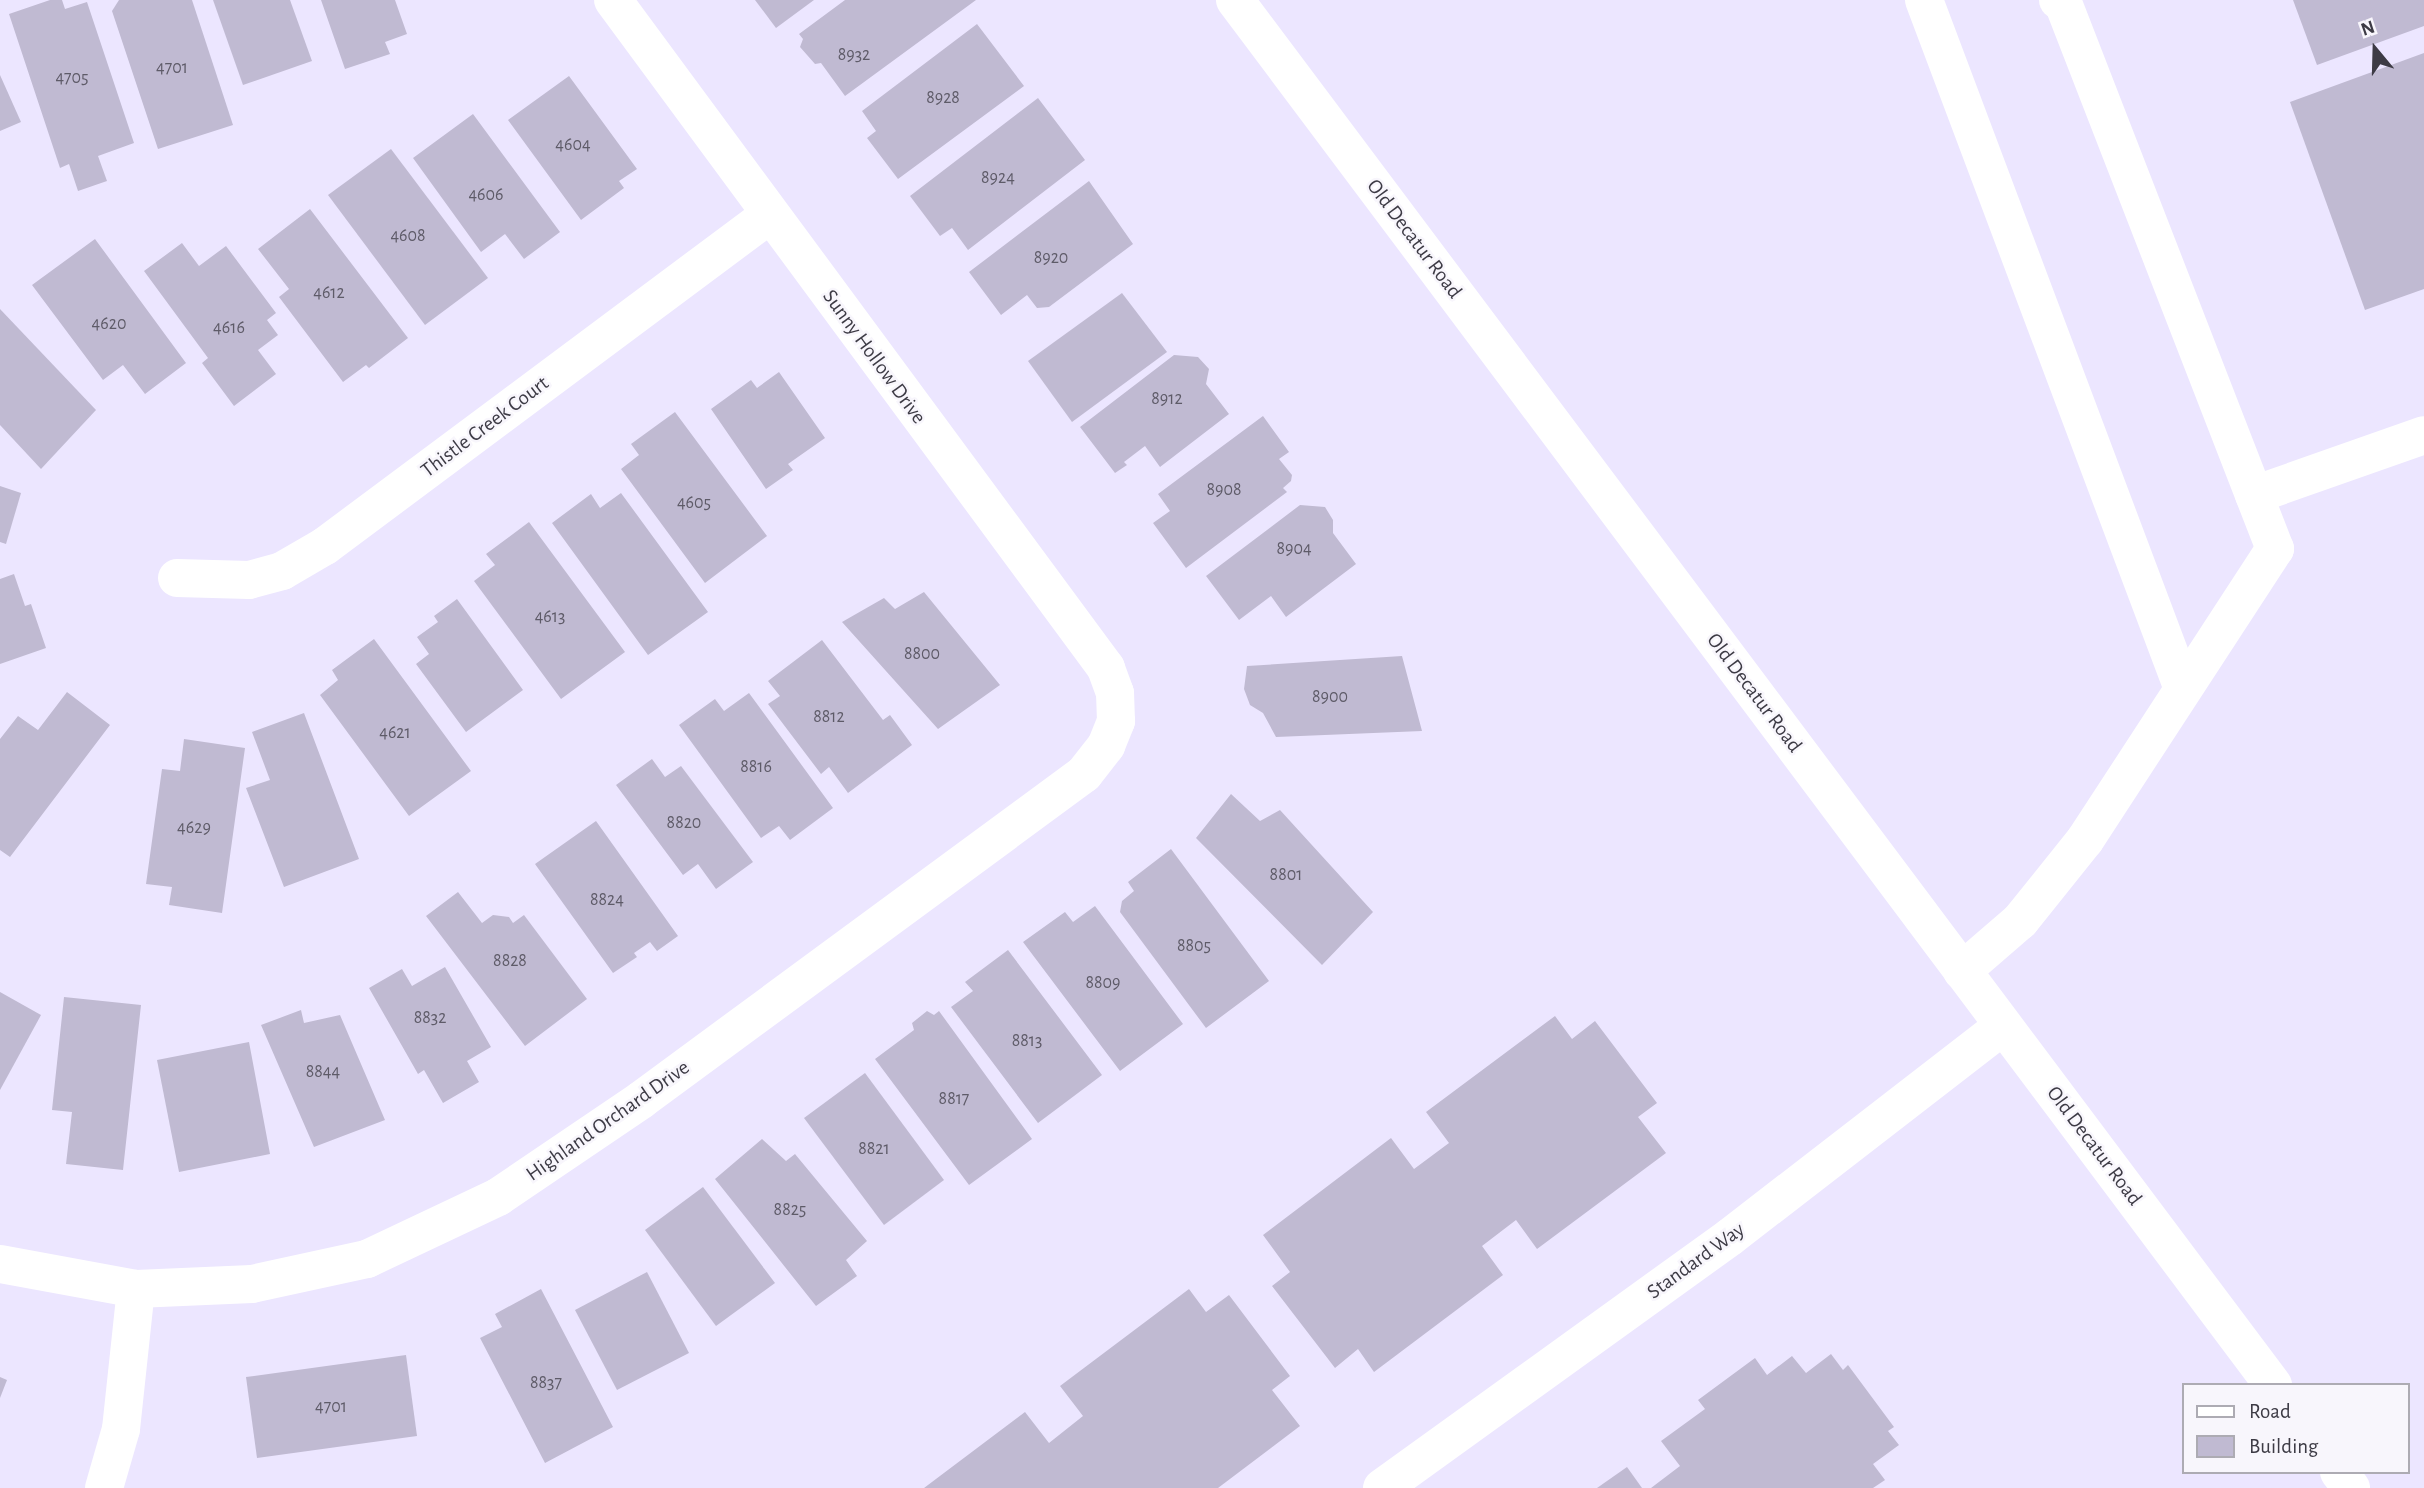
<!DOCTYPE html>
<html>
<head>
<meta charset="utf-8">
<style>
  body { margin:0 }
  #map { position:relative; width:2424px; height:1488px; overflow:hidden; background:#ece6ff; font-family:"Alegreya Sans",sans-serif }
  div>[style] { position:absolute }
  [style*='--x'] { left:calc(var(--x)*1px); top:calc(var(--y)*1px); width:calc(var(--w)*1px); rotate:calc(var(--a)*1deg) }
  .building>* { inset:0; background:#c0bad2 }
  .minor>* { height:38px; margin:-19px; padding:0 19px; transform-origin:19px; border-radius:19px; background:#fff }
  span { translate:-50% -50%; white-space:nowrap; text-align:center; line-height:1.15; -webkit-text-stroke:5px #f8f6fc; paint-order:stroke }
  .number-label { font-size:18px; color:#5e5b68 }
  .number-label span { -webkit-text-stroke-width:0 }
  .street-label { font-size:21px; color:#3d3b45 }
  .legend { position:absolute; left:2182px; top:1383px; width:228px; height:91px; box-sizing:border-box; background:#f8f6fc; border:2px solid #adabb3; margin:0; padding:9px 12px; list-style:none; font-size:21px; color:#3d3b45 }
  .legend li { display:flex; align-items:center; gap:14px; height:35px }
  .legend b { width:35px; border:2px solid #adabb3 }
  .north { position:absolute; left:2340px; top:14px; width:70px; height:70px; -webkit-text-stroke:5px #f8f6fc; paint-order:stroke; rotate:341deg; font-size:19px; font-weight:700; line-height:28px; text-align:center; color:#3d3b45 }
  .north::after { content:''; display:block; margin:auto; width:24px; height:32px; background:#3d3b45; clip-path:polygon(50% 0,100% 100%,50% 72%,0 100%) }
</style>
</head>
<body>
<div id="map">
  <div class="building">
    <i style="clip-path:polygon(50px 0,62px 0,65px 9px,87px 2px,134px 143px,98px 156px,107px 181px,78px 191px,69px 164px,60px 168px,9px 14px)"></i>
    <i style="clip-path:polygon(119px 0,192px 0,233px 125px,158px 149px,112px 11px)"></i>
    <i style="clip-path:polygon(213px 0,290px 0,312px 61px,243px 85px)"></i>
    <i style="clip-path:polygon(321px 0,395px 0,407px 34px,385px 42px,390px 54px,345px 69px)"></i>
    <i style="clip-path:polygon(755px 0,814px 0,776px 28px)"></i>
    <i style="clip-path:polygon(845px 0,976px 0,845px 96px,821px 63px,815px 64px,800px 47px,803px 39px,799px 34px)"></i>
    <i style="clip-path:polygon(2293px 0,2424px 0,2424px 26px,2317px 65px)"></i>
    <i style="clip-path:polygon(977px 24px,1024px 86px,898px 179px,867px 138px,876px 131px,862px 111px)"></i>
    <i style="clip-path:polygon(2424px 53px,2424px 289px,2365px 310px,2290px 102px)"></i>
    <i style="clip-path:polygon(0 75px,21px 122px,0 131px)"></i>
    <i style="clip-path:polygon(569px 76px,637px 169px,619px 181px,624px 188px,581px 220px,508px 120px)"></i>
    <i style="clip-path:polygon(1038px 98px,1085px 160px,968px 250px,952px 228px,940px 236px,910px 196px)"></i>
    <i style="clip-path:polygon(473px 114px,560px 232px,524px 259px,505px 234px,481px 252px,413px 158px)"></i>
    <i style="clip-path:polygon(391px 149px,488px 278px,425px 325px,328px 195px)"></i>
    <i style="clip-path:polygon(1089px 181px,1133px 244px,1049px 307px,1037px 308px,1027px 295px,1001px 315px,969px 272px)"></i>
    <i style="clip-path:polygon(310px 209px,408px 338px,369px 368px,366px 365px,343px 382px,279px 297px,289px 289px,258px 249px)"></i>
    <i style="clip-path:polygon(95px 239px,186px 363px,145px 394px,123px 365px,103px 380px,32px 285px)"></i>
    <i style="clip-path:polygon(182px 243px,199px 266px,226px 246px,276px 313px,267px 320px,278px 335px,258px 350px,276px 374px,234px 406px,202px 363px,208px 358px,144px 271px)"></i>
    <i style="clip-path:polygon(1122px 293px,1167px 352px,1072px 422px,1028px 361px)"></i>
    <i style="clip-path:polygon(0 309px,96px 410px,41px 469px,0 425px)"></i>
    <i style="clip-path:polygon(1174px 355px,1198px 357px,1209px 369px,1206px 384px,1229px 414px,1160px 467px,1145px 446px,1124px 462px,1127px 465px,1115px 473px,1080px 427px)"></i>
    <i style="clip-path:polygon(779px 372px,825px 438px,788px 464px,793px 470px,766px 489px,711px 409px,751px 380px,757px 388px)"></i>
    <i style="clip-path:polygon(675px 412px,767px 536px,705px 583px,621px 469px,639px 455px,631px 444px)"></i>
    <i style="clip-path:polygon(1263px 416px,1289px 452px,1279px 459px,1292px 475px,1291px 481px,1283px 488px,1287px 492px,1186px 568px,1153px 523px,1170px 511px,1158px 494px)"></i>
    <i style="clip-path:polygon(0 486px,21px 493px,6px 544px,0 542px)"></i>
    <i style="clip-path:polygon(621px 493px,708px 612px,648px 655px,552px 523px,591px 494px,600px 508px)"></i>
    <i style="clip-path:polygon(1300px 505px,1325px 507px,1333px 520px,1333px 533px,1356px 564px,1286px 617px,1271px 596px,1239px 620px,1206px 576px)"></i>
    <i style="clip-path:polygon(529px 522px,625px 652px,561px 699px,474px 581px,495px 565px,486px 554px)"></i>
    <i style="clip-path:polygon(14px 574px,25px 606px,31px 604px,46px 648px,0 664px,0 579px)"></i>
    <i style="clip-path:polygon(924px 592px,1000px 685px,938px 729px,842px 622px,884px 598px,895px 609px)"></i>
    <i style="clip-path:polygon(457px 599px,523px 690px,466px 732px,416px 664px,429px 654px,417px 637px,438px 622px,434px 616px)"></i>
    <i style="clip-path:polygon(374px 639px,471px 771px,409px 816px,320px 695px,338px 680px,332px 670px)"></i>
    <i style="clip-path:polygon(822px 640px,883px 720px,890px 715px,912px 745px,848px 793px,829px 767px,821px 774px,768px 704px,780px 696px,768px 681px)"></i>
    <i style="clip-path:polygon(1402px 656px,1422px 731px,1276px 737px,1263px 713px,1250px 705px,1244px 689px,1247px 666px)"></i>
    <i style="clip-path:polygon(67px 692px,110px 725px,10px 857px,0 850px,0 739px,18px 716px,38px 730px)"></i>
    <i style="clip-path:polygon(749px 693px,833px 808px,790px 840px,779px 826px,761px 838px,679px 725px,715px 699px,724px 711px)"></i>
    <i style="clip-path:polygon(304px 713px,359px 859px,284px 887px,246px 788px,270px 780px,252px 732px)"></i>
    <i style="clip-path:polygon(184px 739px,245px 748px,222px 913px,169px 905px,172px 887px,146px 884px,162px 769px,180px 771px)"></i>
    <i style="clip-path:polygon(652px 759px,665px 777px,681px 766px,753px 862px,716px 889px,698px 864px,683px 875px,616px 785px)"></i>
    <i style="clip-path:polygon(1231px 794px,1260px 821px,1280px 810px,1373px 912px,1322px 965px,1196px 838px)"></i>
    <i style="clip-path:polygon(596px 821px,678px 936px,657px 951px,650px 942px,634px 953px,637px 957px,613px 973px,535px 864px)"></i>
    <i style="clip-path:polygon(1171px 849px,1269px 981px,1206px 1028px,1120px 912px,1122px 901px,1134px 891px,1128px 882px)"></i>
    <i style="clip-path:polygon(458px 892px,482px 923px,493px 915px,509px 917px,513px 923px,524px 915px,587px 999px,525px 1046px,426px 916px)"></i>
    <i style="clip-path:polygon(1095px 906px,1183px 1024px,1120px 1071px,1023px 942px,1065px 912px,1073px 922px)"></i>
    <i style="clip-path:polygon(1008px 950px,1102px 1075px,1038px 1123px,951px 1007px,973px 991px,965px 982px)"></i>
    <i style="clip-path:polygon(445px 967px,491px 1047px,467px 1061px,479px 1082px,443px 1103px,424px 1070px,418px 1074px,369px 988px,402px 969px,412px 986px)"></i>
    <i style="clip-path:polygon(0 992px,41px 1015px,0 1090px)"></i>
    <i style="clip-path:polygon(64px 997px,141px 1005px,123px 1170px,66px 1164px,72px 1112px,52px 1110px)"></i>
    <i style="clip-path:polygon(301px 1010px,304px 1023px,340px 1015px,385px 1120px,314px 1147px,261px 1025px)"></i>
    <i style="clip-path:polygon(927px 1011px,934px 1015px,939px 1011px,1032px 1139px,969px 1185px,875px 1059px,914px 1030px,912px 1023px)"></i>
    <i style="clip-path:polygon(1555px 1016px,1572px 1039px,1595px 1021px,1657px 1103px,1638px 1117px,1666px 1153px,1537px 1249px,1516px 1220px,1482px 1246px,1503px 1275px,1374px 1372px,1358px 1349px,1335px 1368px,1272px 1286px,1290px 1272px,1263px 1235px,1391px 1138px,1414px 1169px,1449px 1143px,1426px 1112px)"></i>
    <i style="clip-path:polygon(249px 1042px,270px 1154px,179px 1172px,157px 1060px)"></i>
    <i style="clip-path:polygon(865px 1073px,944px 1180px,884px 1225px,804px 1118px)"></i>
    <i style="clip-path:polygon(762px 1139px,786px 1161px,795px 1154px,867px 1241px,846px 1260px,857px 1276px,816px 1306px,715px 1179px)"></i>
    <i style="clip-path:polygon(703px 1187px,775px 1283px,716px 1326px,645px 1230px)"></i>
    <i style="clip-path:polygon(647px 1272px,689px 1353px,617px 1390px,575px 1310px)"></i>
    <i style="clip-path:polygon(541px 1289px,613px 1427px,545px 1463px,480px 1338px,502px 1327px,495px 1314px)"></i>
    <i style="clip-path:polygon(1189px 1289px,1206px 1312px,1229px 1295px,1290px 1376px,1272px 1390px,1300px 1426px,1218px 1488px,924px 1488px,1025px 1412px,1049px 1443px,1083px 1416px,1060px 1386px)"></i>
    <i style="clip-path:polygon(1831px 1354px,1843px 1370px,1848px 1365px,1894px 1427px,1888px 1431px,1899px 1445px,1873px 1464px,1885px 1480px,1873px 1488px,1651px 1488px,1680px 1466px,1661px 1441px,1705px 1409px,1698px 1400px,1755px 1358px,1767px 1375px,1792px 1356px,1806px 1373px)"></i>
    <i style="clip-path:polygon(406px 1355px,417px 1436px,257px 1458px,246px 1377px)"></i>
    <i style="clip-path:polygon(0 1377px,7px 1380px,0 1398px)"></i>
    <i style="clip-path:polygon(1627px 1467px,1642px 1488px,1597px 1488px)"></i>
  </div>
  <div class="minor">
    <i style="--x:1235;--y:0;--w:1731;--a:53.15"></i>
    <i style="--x:1924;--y:0;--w:736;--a:69.4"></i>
    <i style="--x:2254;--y:495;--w:180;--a:-19.4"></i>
    <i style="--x:177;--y:578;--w:72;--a:1.6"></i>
    <i style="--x:249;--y:580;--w:34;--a:-15"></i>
    <i style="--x:282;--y:571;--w:50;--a:-30.2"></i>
    <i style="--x:325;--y:546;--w:554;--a:-36.7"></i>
    <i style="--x:1962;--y:971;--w:77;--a:-40.8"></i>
    <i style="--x:2020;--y:921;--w:104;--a:-51.3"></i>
    <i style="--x:2085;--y:840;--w:348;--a:-56.9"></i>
    <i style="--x:2275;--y:549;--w:589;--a:-111.21"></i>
    <i style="--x:2062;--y:0;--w:4;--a:180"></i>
    <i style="--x:0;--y:1264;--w:138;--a:10.4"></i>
    <i style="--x:136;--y:1289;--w:116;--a:-2.5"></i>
    <i style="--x:252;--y:1284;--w:118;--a:-12.3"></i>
    <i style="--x:367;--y:1259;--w:145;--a:-25.3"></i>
    <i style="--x:498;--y:1197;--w:173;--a:-34.1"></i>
    <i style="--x:641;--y:1100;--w:550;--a:-36.35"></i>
    <i style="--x:1084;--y:774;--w:36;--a:-52"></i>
    <i style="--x:1106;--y:746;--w:27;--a:-68"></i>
    <i style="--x:1116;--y:721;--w:28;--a:-92"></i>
    <i style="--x:1115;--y:693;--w:27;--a:-110"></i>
    <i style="--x:1106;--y:668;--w:830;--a:-126.43"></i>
    <i style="--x:2339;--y:1472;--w:20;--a:53"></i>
    <i style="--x:104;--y:1488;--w:61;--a:-73.9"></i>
    <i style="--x:121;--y:1429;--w:141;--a:-83.9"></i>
    <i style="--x:1382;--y:1488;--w:429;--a:-35.8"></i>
    <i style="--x:1730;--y:1237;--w:345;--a:-37.7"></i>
  </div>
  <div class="number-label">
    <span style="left:854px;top:55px">8932</span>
    <span style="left:172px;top:68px">4701</span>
    <span style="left:72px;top:78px">4705</span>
    <span style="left:943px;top:98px">8928</span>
    <span style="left:573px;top:145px">4604</span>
    <span style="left:998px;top:178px">8924</span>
    <span style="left:486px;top:195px">4606</span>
    <span style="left:408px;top:236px">4608</span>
    <span style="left:1051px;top:258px">8920</span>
    <span style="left:329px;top:293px">4612</span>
    <span style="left:109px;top:324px">4620</span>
    <span style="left:229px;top:328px">4616</span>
    <span style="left:1167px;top:399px">8912</span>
    <span style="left:1224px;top:490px">8908</span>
    <span style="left:694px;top:503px">4605</span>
    <span style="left:1294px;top:549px">8904</span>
    <span style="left:550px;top:617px">4613</span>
    <span style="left:922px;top:654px">8800</span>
    <span style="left:1330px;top:697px">8900</span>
    <span style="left:829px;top:717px">8812</span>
    <span style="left:395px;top:733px">4621</span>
    <span style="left:756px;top:767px">8816</span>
    <span style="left:684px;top:823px">8820</span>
    <span style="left:194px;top:828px">4629</span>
    <span style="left:1286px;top:875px">8801</span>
    <span style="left:607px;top:900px">8824</span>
    <span style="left:1194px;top:946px">8805</span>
    <span style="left:510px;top:961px">8828</span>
    <span style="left:1103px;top:983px">8809</span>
    <span style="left:430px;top:1018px">8832</span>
    <span style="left:1027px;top:1041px">8813</span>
    <span style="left:323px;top:1072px">8844</span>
    <span style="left:954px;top:1099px">8817</span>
    <span style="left:874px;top:1149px">8821</span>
    <span style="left:790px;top:1210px">8825</span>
    <span style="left:546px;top:1383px">8837</span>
    <span style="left:331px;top:1407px">4701</span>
  </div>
  <div class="street-label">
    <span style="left:1414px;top:239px;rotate:53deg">Old Decatur Road</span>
    <span style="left:874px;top:357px;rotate:54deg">Sunny Hollow Drive</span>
    <span style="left:485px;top:427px;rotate:-37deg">Thistle Creek Court</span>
    <span style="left:1754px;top:693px;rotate:53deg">Old Decatur Road</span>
    <span style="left:608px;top:1121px;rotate:-35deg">Highland Orchard Drive</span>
    <span style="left:2094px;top:1146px;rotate:53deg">Old Decatur Road</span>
    <span style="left:1696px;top:1261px;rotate:-36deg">Standard Way</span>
  </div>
  <ul class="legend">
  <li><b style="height:9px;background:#fff"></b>Road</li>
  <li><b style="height:19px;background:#c0bad2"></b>Building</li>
  </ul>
  <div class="north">N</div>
</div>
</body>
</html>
